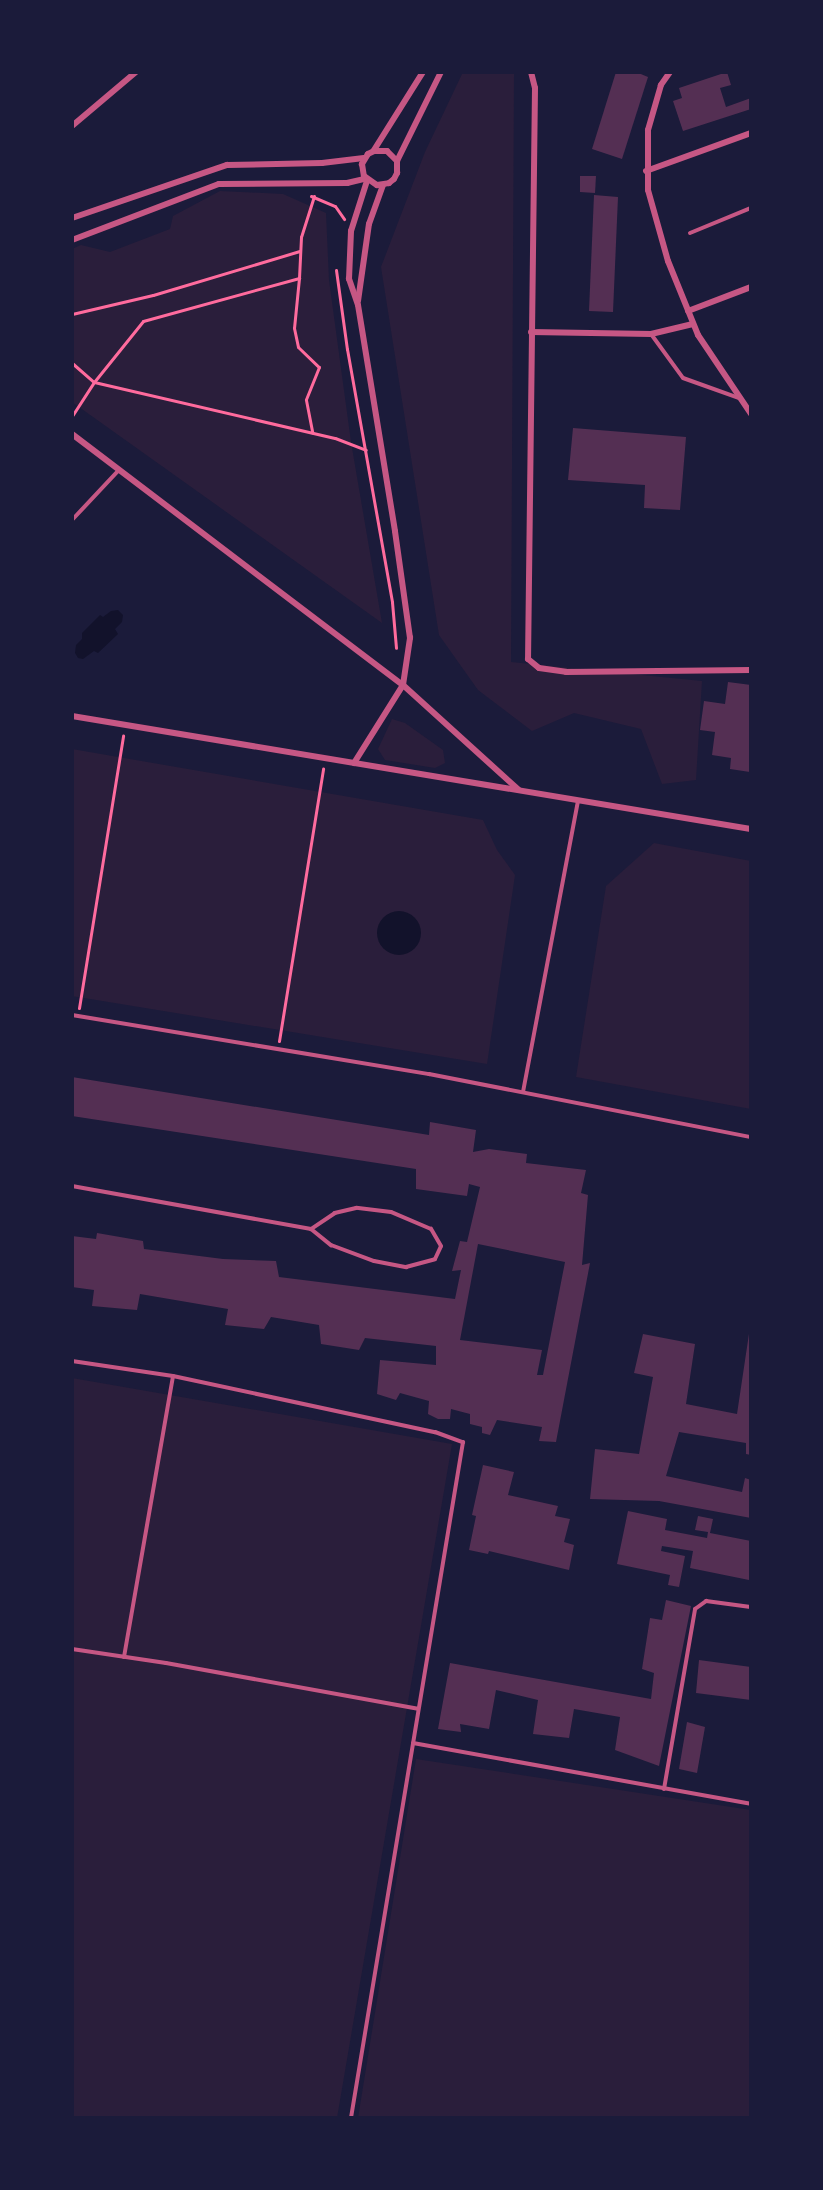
<!DOCTYPE html>
<html>
<head>
<meta charset="utf-8">
<style>
  body { margin:0 }
  #map { position:relative; width:823px; height:2190px; overflow:hidden; background:#1b1b3a; font-family:Inter,sans-serif }
  div>[style] { position:absolute }
  [style*='--x'] { left:calc(var(--x)*1px); top:calc(var(--y)*1px); width:calc(var(--w)*1px); rotate:calc(var(--a)*1deg) }
  .green>* { inset:0; background:#2a1e3b }
  .water>* { inset:0; background:#12122b }
  .round { border-radius:50% }
  .building>* { inset:0; background:#542f53 }
  .path>* { height:3px; margin:-1.5px; padding:0 1.5px; transform-origin:1.5px; border-radius:1.5px; background:#ff6b9d }
  .service>* { height:4px; margin:-2px; padding:0 2px; transform-origin:2px; border-radius:2px; background:#c65784 }
  .minor>* { height:6px; margin:-3px; padding:0 3px; transform-origin:3px; border-radius:3px; background:#c65784 }
  span { translate:-50% -50%; white-space:nowrap; text-align:center; line-height:1.15; -webkit-text-stroke:5px #1b1b3a; paint-order:stroke }
  .frame { position:absolute; inset:0; border:74px solid #1b1b3a; pointer-events:none }
</style>
</head>
<body>
<div id="map">
  <div class="green">
    <i style="clip-path:polygon(463px 72px,514px 72px,511px 662px,702px 681px,696px 780px,662px 784px,641px 729px,574px 713px,532px 731px,478px 690px,439px 635px,381px 267px,425px 152px)"></i>
    <i style="clip-path:polygon(220px 191px,283px 194px,326px 213px,329px 280px,351px 442px,382px 623px,72px 402px,72px 249px,81px 245px,110px 252px,170px 229px,173px 216px)"></i>
    <i style="clip-path:polygon(392px 719px,405px 723px,443px 750px,445px 763px,435px 768px,385px 760px,378px 749px)"></i>
    <i style="clip-path:polygon(72px 749px,483px 820px,497px 850px,515px 875px,487px 1064px,72px 996px)"></i>
    <i style="clip-path:polygon(654px 843px,751px 861px,751px 1109px,576px 1077px,606px 886px)"></i>
    <i style="clip-path:polygon(72px 1378px,452px 1444px,337px 2118px,72px 2118px)"></i>
    <i style="clip-path:polygon(416px 1759px,751px 1810px,751px 2118px,358px 2118px)"></i>
  </div>
  <div class="water">
    <i style="clip-path:polygon(118px 610px,123px 615px,122px 622px,115px 629px,118px 634px,98px 653px,94px 651px,83px 659px,78px 658px,75px 653px,76px 645px,82px 639px,82px 633px,100px 615px,103px 617px,111px 611px)"></i>
    <i class="round" style="left:377px;top:911px;width:44px;height:44px"></i>
  </div>
  <div class="building">
    <i style="clip-path:polygon(616px 72px,636px 72px,648px 77px,622px 159px,592px 149px)"></i>
    <i style="clip-path:polygon(727px 72px,731px 85px,720px 88px,726px 107px,751px 98px,751px 109px,683px 131px,673px 101px,682px 98px,679px 88px)"></i>
    <i style="clip-path:polygon(580px 176px,596px 176px,595px 193px,580px 192px)"></i>
    <i style="clip-path:polygon(594px 195px,618px 197px,613px 312px,589px 311px)"></i>
    <i style="clip-path:polygon(573px 428px,686px 437px,680px 510px,644px 508px,645px 485px,568px 480px)"></i>
    <i style="clip-path:polygon(728px 682px,751px 685px,750px 772px,730px 769px,731px 758px,712px 755px,715px 732px,700px 730px,704px 701px,725px 704px)"></i>
    <i style="clip-path:polygon(evenodd,72px 1077px,429px 1135px,430px 1122px,476px 1130px,473px 1152px,489px 1149px,527px 1154px,526px 1163px,586px 1170px,581px 1193px,588px 1195px,582px 1265px,590px 1263px,556px 1442px,539px 1441px,542px 1427px,497px 1420px,490px 1435px,482px 1433px,482px 1427px,470px 1424px,470px 1414px,451px 1409px,450px 1419px,438px 1419px,428px 1414px,429px 1401px,400px 1393px,396px 1400px,377px 1394px,380px 1360px,436px 1365px,436px 1346px,365px 1338px,359px 1350px,321px 1344px,319px 1325px,271px 1317px,264px 1329px,225px 1325px,228px 1309px,140px 1294px,137px 1310px,92px 1306px,94px 1290px,72px 1287px,72px 1236px,96px 1239px,97px 1233px,143px 1241px,144px 1249px,223px 1259px,276px 1261px,279px 1277px,455px 1299px,461px 1270px,452px 1271px,460px 1241px,467px 1242px,480px 1187px,469px 1184px,467px 1196px,416px 1189px,416px 1169px,72px 1116px,72px 1077px,478px 1244px,565px 1262px,543px 1375px,537px 1375px,542px 1350px,460px 1340px,478px 1244px)"></i>
    <i style="clip-path:polygon(750px 1327px,751px 1455px,746px 1454px,746px 1443px,679px 1432px,666px 1476px,742px 1492px,745px 1478px,751px 1480px,751px 1518px,659px 1501px,590px 1499px,595px 1449px,639px 1454px,653px 1377px,634px 1373px,643px 1334px,695px 1344px,686px 1404px,737px 1414px)"></i>
    <i style="clip-path:polygon(483px 1465px,514px 1472px,508px 1495px,558px 1506px,555px 1516px,570px 1519px,564px 1542px,574px 1545px,569px 1570px,489px 1551px,488px 1554px,469px 1550px,476px 1516px,472px 1515px)"></i>
    <i style="clip-path:polygon(628px 1511px,667px 1519px,665px 1530px,707px 1538px,708px 1532px,695px 1530px,698px 1516px,713px 1519px,710px 1533px,751px 1541px,749px 1580px,690px 1568px,693px 1551px,662px 1546px,661px 1551px,685px 1556px,679px 1587px,668px 1585px,670px 1575px,617px 1564px)"></i>
    <i style="clip-path:polygon(666px 1600px,691px 1606px,659px 1766px,615px 1750px,620px 1717px,574px 1709px,569px 1738px,533px 1734px,538px 1700px,496px 1690px,489px 1729px,460px 1724px,461px 1732px,438px 1729px,450px 1663px,651px 1699px,654px 1673px,642px 1669px,650px 1618px,662px 1620px)"></i>
    <i style="clip-path:polygon(699px 1660px,751px 1667px,751px 1700px,696px 1693px)"></i>
    <i style="clip-path:polygon(687px 1722px,705px 1727px,697px 1773px,679px 1769px)"></i>
  </div>
  <div class="path">
    <i style="--x:311;--y:196;--w:26;--a:23"></i>
    <i style="--x:335;--y:206;--w:16;--a:55"></i>
    <i style="--x:336;--y:270;--w:80;--a:82.1"></i>
    <i style="--x:347;--y:349;--w:257;--a:79.9"></i>
    <i style="--x:392;--y:602;--w:46;--a:85"></i>
    <i style="--x:299;--y:278;--w:50;--a:95.7"></i>
    <i style="--x:294;--y:328;--w:19;--a:78"></i>
    <i style="--x:298;--y:347;--w:29;--a:44"></i>
    <i style="--x:319;--y:367;--w:35;--a:112"></i>
    <i style="--x:306;--y:400;--w:33;--a:79"></i>
    <i style="--x:72;--y:314;--w:83;--a:-13.2"></i>
    <i style="--x:153;--y:295;--w:153;--a:-16.7"></i>
    <i style="--x:72;--y:363;--w:29;--a:41"></i>
    <i style="--x:94;--y:382;--w:247;--a:13.1"></i>
    <i style="--x:335;--y:438;--w:33;--a:21"></i>
    <i style="--x:72;--y:416;--w:40;--a:-57.1"></i>
    <i style="--x:94;--y:382;--w:78;--a:-51.2"></i>
    <i style="--x:143;--y:321;--w:162;--a:-15.4"></i>
    <i style="--x:299;--y:278;--w:41;--a:-87.2"></i>
    <i style="--x:301;--y:237;--w:43;--a:-72.4"></i>
    <i style="--x:79;--y:1008;--w:276;--a:-80.8"></i>
    <i style="--x:279;--y:1041;--w:276;--a:-80.8"></i>
  </div>
  <div class="service">
    <i style="--x:690;--y:233;--w:66;--a:-22.3"></i>
    <i style="--x:651;--y:334;--w:54;--a:54"></i>
    <i style="--x:683;--y:378;--w:59;--a:19.7"></i>
    <i style="--x:72;--y:520;--w:69;--a:-46.8"></i>
    <i style="--x:72;--y:1015;--w:362;--a:9.4"></i>
    <i style="--x:429;--y:1074;--w:328;--a:11.1"></i>
    <i style="--x:523;--y:1092;--w:296;--a:-79.3"></i>
    <i style="--x:72;--y:1186;--w:243;--a:10.2"></i>
    <i style="--x:311;--y:1229;--w:26;--a:39"></i>
    <i style="--x:331;--y:1245;--w:46;--a:20.4"></i>
    <i style="--x:374;--y:1261;--w:33;--a:11"></i>
    <i style="--x:406;--y:1267;--w:30;--a:-15"></i>
    <i style="--x:435;--y:1259;--w:14;--a:-65"></i>
    <i style="--x:441;--y:1246;--w:20;--a:-120"></i>
    <i style="--x:431;--y:1229;--w:43;--a:-157"></i>
    <i style="--x:391;--y:1212;--w:35;--a:-173"></i>
    <i style="--x:356;--y:1208;--w:22;--a:167"></i>
    <i style="--x:335;--y:1213;--w:29;--a:146"></i>
    <i style="--x:72;--y:1361;--w:102;--a:8.4"></i>
    <i style="--x:173;--y:1376;--w:268;--a:12.1"></i>
    <i style="--x:435;--y:1432;--w:30;--a:20"></i>
    <i style="--x:463;--y:1442;--w:685;--a:99.41"></i>
    <i style="--x:72;--y:1649;--w:95;--a:8.5"></i>
    <i style="--x:166;--y:1663;--w:256;--a:10.3"></i>
    <i style="--x:124;--y:1657;--w:285;--a:-80.1"></i>
    <i style="--x:413;--y:1743;--w:343;--a:10.2"></i>
    <i style="--x:664;--y:1789;--w:183;--a:-80.2"></i>
    <i style="--x:695;--y:1609;--w:14;--a:-36"></i>
    <i style="--x:706;--y:1601;--w:45;--a:7.6"></i>
  </div>
  <div class="minor">
    <i style="--x:531;--y:72;--w:16;--a:76"></i>
    <i style="--x:535;--y:88;--w:571;--a:90.7"></i>
    <i style="--x:528;--y:659;--w:14;--a:39"></i>
    <i style="--x:539;--y:668;--w:27;--a:8"></i>
    <i style="--x:566;--y:672;--w:185;--a:-0.6"></i>
    <i style="--x:670;--y:72;--w:16;--a:125"></i>
    <i style="--x:661;--y:85;--w:47;--a:106.1"></i>
    <i style="--x:648;--y:130;--w:60;--a:90"></i>
    <i style="--x:648;--y:190;--w:74;--a:74.3"></i>
    <i style="--x:668;--y:261;--w:80;--a:67.9"></i>
    <i style="--x:698;--y:335;--w:95;--a:56.1"></i>
    <i style="--x:72;--y:126;--w:84;--a:-40.2"></i>
    <i style="--x:374;--y:150;--w:92;--a:-57.9"></i>
    <i style="--x:397;--y:161;--w:14;--a:-135"></i>
    <i style="--x:387;--y:151;--w:13;--a:180"></i>
    <i style="--x:374;--y:151;--w:7;--a:153"></i>
    <i style="--x:368;--y:154;--w:12;--a:121"></i>
    <i style="--x:362;--y:164;--w:12;--a:81"></i>
    <i style="--x:364;--y:176;--w:16;--a:35"></i>
    <i style="--x:377;--y:185;--w:12;--a:-9"></i>
    <i style="--x:389;--y:183;--w:6;--a:-39"></i>
    <i style="--x:394;--y:179;--w:7;--a:-63"></i>
    <i style="--x:397;--y:173;--w:12;--a:-90"></i>
    <i style="--x:397;--y:161;--w:99;--a:-63.7"></i>
    <i style="--x:646;--y:171;--w:112;--a:-19.9"></i>
    <i style="--x:72;--y:218;--w:164;--a:-18.9"></i>
    <i style="--x:227;--y:165;--w:95;--a:-1.2"></i>
    <i style="--x:322;--y:163;--w:42;--a:-6.8"></i>
    <i style="--x:72;--y:240;--w:157;--a:-20.9"></i>
    <i style="--x:219;--y:184;--w:128;--a:-0.4"></i>
    <i style="--x:347;--y:183;--w:18;--a:-13"></i>
    <i style="--x:358;--y:301;--w:78;--a:-81.9"></i>
    <i style="--x:369;--y:224;--w:41;--a:-70.3"></i>
    <i style="--x:688;--y:311;--w:67;--a:-20.9"></i>
    <i style="--x:531;--y:332;--w:120;--a:1"></i>
    <i style="--x:651;--y:334;--w:43;--a:-13.4"></i>
    <i style="--x:72;--y:434;--w:415;--a:37.2"></i>
    <i style="--x:403;--y:685;--w:156;--a:42.2"></i>
    <i style="--x:72;--y:716;--w:688;--a:9.45"></i>
    <i style="--x:354;--y:763;--w:92;--a:-57.9"></i>
    <i style="--x:403;--y:685;--w:48;--a:-81.5"></i>
    <i style="--x:410;--y:638;--w:108;--a:-98"></i>
    <i style="--x:395;--y:531;--w:229;--a:-99.3"></i>
    <i style="--x:358;--y:305;--w:28;--a:-109"></i>
    <i style="--x:349;--y:279;--w:48;--a:-87.6"></i>
    <i style="--x:351;--y:231;--w:52;--a:-72.3"></i>
  </div>
  <div class="frame"></div>
</div>
</body>
</html>
